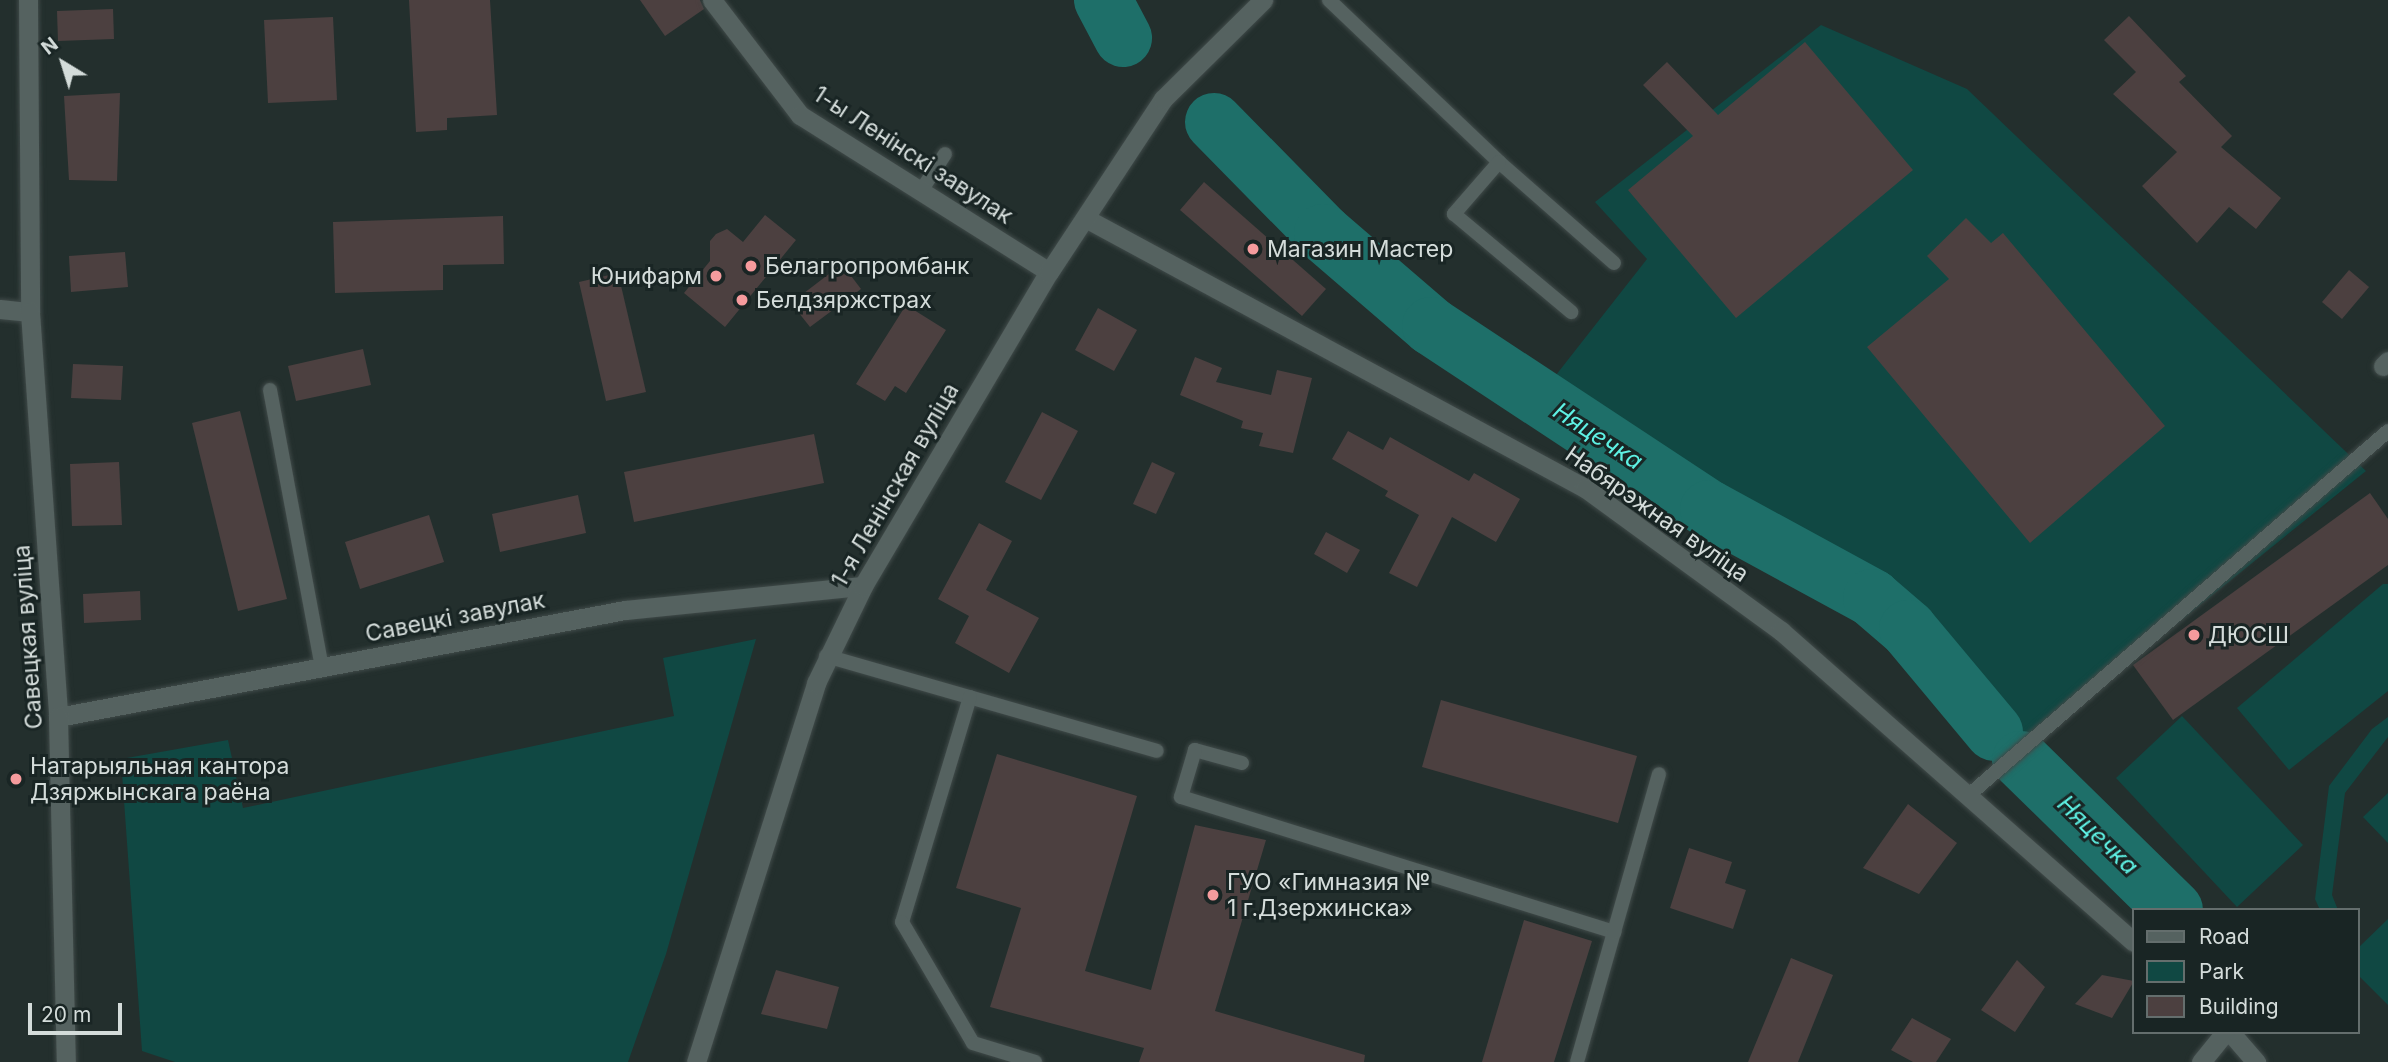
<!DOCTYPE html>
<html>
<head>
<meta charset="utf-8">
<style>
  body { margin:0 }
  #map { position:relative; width:2388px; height:1062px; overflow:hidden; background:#232f2d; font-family:Inter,sans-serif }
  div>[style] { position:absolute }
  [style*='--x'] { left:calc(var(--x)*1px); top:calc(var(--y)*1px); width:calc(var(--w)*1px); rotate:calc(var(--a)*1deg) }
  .green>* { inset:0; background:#104843 }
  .river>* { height:58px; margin:-29px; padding:0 29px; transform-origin:29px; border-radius:29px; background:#1e6f69 }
  .building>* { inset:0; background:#4c4040 }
  .roads { filter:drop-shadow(0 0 2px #404a49) drop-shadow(0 0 2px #404a49) }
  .service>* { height:14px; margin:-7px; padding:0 7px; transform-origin:7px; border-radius:7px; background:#556260 }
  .minor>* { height:19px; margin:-9.5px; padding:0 9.5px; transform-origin:9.5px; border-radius:9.5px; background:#556260 }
  .tertiary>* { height:19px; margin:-9.5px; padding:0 9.5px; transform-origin:9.5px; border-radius:9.5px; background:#556260 }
  .secondary>* { height:19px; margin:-9.5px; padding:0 9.5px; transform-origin:9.5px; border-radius:9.5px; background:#556260 }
  .dots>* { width:19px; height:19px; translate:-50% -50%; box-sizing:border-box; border:4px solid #192524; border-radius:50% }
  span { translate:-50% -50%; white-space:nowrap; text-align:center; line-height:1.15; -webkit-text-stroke:6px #192524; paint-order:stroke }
  .street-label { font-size:23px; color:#d4dcda }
  .poi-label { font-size:23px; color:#d4dcda }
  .left { translate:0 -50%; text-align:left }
  .right { translate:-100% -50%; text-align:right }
  .water-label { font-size:24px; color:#5ef1e4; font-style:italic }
  .legend { position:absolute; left:2132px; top:908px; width:228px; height:126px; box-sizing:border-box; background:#192524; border:2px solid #646e6d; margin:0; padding:9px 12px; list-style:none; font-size:21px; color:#d4dcda }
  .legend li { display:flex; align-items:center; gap:14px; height:35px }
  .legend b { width:35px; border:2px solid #646e6d }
  .north { position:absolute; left:28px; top:28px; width:70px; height:70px; -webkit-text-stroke:5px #192524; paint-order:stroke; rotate:322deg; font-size:19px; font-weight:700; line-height:28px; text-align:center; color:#d4dcda }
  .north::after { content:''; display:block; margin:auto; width:24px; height:32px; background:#d4dcda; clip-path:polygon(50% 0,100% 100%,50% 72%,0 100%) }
  .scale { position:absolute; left:28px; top:1003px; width:94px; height:32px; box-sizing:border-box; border:4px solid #d4dcda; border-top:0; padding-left:9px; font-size:21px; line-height:24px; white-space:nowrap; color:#d4dcda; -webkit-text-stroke:5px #192524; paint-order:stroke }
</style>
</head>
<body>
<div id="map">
  <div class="green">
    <i style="clip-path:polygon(1821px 25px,1967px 89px,2366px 471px,2023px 748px,1931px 633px,1860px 572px,1703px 487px,1556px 375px,1647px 259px,1595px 202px)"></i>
    <i style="clip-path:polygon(2383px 584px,2388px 584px,2388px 691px,2289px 770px,2237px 708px)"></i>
    <i style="clip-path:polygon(756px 639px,666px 954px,628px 1062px,175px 1062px,142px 1051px,121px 759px,228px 740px,243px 808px,674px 716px,663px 658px)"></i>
    <i style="clip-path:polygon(2182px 716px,2303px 845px,2237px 907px,2116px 778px)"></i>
    <i style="clip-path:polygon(2388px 717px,2388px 737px,2345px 793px,2332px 895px,2338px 910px,2320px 910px,2315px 899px,2329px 786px,2372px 729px)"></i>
    <i style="clip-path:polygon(2388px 793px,2388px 843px,2363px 817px)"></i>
    <i style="clip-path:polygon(2388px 919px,2388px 1005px,2358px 975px,2358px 948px)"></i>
  </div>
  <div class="river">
    <i style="--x:1103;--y:0;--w:43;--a:62.2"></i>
    <i style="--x:1214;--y:122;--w:156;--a:45.5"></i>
    <i style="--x:1323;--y:233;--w:143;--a:40.7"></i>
    <i style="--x:1431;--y:326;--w:333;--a:33.4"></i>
    <i style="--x:1709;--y:509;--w:186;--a:28.6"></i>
    <i style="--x:1872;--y:598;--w:48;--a:40.7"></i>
    <i style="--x:1908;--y:629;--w:134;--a:50.1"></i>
    <i style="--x:2021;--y:760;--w:214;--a:44.4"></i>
  </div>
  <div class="building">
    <i style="clip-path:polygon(409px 0,490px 0,497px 115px,447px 118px,447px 130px,416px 132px)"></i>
    <i style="clip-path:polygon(640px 0,700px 0,704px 9px,665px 36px)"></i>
    <i style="clip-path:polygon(113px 9px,114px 39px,58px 41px,57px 11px)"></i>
    <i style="clip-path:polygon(2129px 16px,2186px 76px,2179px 82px,2232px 136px,2221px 147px,2281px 198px,2256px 229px,2229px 207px,2197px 243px,2142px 186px,2177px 152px,2113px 94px,2136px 72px,2104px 40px)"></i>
    <i style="clip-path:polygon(333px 17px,337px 100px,268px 103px,264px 20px)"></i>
    <i style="clip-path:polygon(1805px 42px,1913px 170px,1736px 318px,1628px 190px,1693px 136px,1643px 85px,1667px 62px,1718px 115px)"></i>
    <i style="clip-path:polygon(120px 93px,117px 181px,69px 180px,64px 96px)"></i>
    <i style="clip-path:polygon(1204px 182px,1326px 289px,1302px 316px,1180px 210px)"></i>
    <i style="clip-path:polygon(765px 215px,796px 240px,725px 327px,684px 293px,710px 261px,710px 241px,716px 234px,727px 229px,743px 242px)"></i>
    <i style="clip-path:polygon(503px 216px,504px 264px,443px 265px,443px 290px,335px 293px,333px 222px)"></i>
    <i style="clip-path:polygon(1966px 218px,1991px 243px,2003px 233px,2165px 426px,2030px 543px,1867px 347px,1949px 279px,1927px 256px)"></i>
    <i style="clip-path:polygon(125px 252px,128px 287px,71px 292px,69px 256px)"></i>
    <i style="clip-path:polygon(842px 264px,861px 289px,810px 327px,791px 303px)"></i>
    <i style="clip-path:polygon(2349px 270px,2369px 287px,2342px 319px,2322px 302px)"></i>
    <i style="clip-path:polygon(618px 273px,646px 392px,606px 401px,579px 282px)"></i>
    <i style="clip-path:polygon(906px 305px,946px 330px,906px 393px,895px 386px,885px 401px,856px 384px)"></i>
    <i style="clip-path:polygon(1098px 308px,1137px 330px,1114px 371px,1075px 350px)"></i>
    <i style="clip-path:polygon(363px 349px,371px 385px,296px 401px,288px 366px)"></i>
    <i style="clip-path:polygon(1195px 357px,1222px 368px,1216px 382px,1271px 395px,1277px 370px,1312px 378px,1293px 453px,1259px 446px,1263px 433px,1241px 428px,1243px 421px,1180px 395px)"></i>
    <i style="clip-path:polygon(73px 364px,123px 366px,121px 400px,71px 398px)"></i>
    <i style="clip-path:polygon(240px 411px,287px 599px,238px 611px,192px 423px)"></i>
    <i style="clip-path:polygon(1042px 412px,1078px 431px,1041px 500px,1005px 482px)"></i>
    <i style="clip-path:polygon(1348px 431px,1383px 450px,1390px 437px,1469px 481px,1474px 473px,1520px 499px,1496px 542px,1452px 517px,1417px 587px,1389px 573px,1419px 515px,1385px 496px,1388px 491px,1332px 459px)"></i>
    <i style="clip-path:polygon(814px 434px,824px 483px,634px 522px,624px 472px)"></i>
    <i style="clip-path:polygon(119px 462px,122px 525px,72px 526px,70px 464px)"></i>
    <i style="clip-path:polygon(1152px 462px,1175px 473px,1156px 514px,1133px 504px)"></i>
    <i style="clip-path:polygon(2370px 493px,2388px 519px,2388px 565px,2173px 720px,2133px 665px)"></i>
    <i style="clip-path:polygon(578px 495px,586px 533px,500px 552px,492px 514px)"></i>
    <i style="clip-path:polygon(429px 515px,444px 562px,360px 589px,345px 542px)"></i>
    <i style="clip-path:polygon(979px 523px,1012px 541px,986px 590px,1039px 618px,1009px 673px,955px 643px,969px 616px,938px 599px)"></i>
    <i style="clip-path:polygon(1326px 532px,1360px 550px,1347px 573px,1314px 554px)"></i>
    <i style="clip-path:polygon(140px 591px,141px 620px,84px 623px,83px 594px)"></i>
    <i style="clip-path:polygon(1441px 700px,1637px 756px,1618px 823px,1422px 767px)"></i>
    <i style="clip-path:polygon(997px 754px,1137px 796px,1085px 971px,1151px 990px,1195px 825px,1266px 840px,1215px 1011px,1365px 1055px,1364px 1062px,1139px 1062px,1144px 1048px,990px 1007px,1021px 908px,956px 888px)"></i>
    <i style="clip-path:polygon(1908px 804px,1957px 843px,1919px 894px,1863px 868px)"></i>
    <i style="clip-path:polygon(1689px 848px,1732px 862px,1725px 883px,1746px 890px,1733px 929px,1670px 908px)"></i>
    <i style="clip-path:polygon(1524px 920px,1592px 941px,1554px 1062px,1482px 1062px)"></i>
    <i style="clip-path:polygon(1791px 958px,1833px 975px,1798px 1062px,1748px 1062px)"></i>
    <i style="clip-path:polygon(2017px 960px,2045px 987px,2015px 1032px,1981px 1010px)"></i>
    <i style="clip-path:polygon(776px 970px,839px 987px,827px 1029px,761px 1014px)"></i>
    <i style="clip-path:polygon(2102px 975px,2134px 981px,2112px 1018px,2075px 1004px)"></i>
    <i style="clip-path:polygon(1912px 1018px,1951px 1039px,1936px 1062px,1913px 1062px,1891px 1050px)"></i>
  </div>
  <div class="roads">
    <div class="service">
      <i style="--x:1329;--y:0;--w:235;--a:43.6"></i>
      <i style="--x:1499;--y:162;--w:153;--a:41.3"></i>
      <i style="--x:1499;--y:162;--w:69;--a:130.9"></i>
      <i style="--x:1454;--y:214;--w:153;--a:39.9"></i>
      <i style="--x:921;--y:191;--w:44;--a:-57"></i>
      <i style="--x:270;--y:390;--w:282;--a:79.4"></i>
      <i style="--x:826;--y:656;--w:344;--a:16"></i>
      <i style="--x:970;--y:697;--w:235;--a:106.8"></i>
      <i style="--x:902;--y:922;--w:140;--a:59.6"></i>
      <i style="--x:973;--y:1043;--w:65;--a:17"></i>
      <i style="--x:1242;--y:763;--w:49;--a:-164.5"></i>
      <i style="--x:1195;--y:750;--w:49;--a:106.6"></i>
      <i style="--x:1181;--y:797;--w:454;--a:17.3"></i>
      <i style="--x:1614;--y:932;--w:135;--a:105.9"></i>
      <i style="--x:1969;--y:795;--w:555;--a:-40.98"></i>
      <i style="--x:1614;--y:932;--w:164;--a:-74.1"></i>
    </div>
    <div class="minor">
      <i style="--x:712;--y:0;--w:145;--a:52.6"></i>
      <i style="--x:800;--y:115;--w:294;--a:32.2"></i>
      <i style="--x:1087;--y:219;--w:566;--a:28.38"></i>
      <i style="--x:1585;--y:488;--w:243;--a:36.1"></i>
      <i style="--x:1781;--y:631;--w:470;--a:41.4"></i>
      <i style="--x:0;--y:309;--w:30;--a:6"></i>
      <i style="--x:2383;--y:366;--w:7;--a:-45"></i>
      <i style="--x:58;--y:717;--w:577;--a:-10.69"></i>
      <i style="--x:625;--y:610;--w:239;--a:-5.8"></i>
      <i style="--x:2230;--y:1032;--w:40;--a:49"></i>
      <i style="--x:2201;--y:1062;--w:38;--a:-51"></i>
    </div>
    <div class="tertiary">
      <i style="--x:28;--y:0;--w:312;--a:89.6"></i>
      <i style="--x:30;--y:312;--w:406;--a:86"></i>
      <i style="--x:58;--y:717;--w:345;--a:88.7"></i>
    </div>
    <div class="secondary">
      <i style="--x:696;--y:1062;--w:398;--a:-72.4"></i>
      <i style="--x:816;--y:683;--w:108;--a:-64.1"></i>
      <i style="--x:863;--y:586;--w:365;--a:-59.4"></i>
      <i style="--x:1049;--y:272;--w:207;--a:-56.6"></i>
      <i style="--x:1163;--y:99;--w:141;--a:-44.7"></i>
    </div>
  </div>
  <div class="dots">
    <i style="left:1253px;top:249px;background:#f59b9d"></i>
    <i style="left:751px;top:266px;background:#f59b9d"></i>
    <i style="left:716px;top:276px;background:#f59b9d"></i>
    <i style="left:742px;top:300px;background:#f59b9d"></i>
    <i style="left:2194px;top:635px;background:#f59b9d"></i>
    <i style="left:16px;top:779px;background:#f59b9d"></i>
    <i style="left:1213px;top:895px;background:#f59b9d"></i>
  </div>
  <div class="street-label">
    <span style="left:913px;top:155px;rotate:33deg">1-ы Ленінскі завулак</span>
    <span style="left:895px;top:485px;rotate:-60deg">1-я Ленінская вуліца</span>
    <span style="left:1657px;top:514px;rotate:35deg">Набярэжная вуліца</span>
    <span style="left:455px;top:617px;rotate:-11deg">Савецкі завулак</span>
    <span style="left:28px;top:637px;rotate:-94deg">Савецкая вуліца</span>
  </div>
  <div class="poi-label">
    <span class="left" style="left:1267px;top:249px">Магазин Мастер</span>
    <span class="left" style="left:765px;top:266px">Белагропромбанк</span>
    <span class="right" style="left:702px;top:276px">Юнифарм</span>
    <span class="left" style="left:756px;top:300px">Белдзяржстрах</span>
    <span class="left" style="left:2208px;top:635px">ДЮСШ</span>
    <span class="left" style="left:30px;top:779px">Натарыяльная кантора<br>Дзяржынскага раёна</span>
    <span class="left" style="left:1227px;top:895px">ГУО «Гимназия №<br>1 г.Дзержинска»</span>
  </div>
  <div class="water-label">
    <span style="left:1598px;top:436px;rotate:33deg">Няцечка</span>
    <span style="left:2098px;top:835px;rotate:44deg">Няцечка</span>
  </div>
  <ul class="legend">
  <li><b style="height:9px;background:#556260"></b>Road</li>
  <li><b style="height:19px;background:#104843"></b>Park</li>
  <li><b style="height:19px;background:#4c4040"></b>Building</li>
  </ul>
  <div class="north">N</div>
  <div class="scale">20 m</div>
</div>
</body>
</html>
